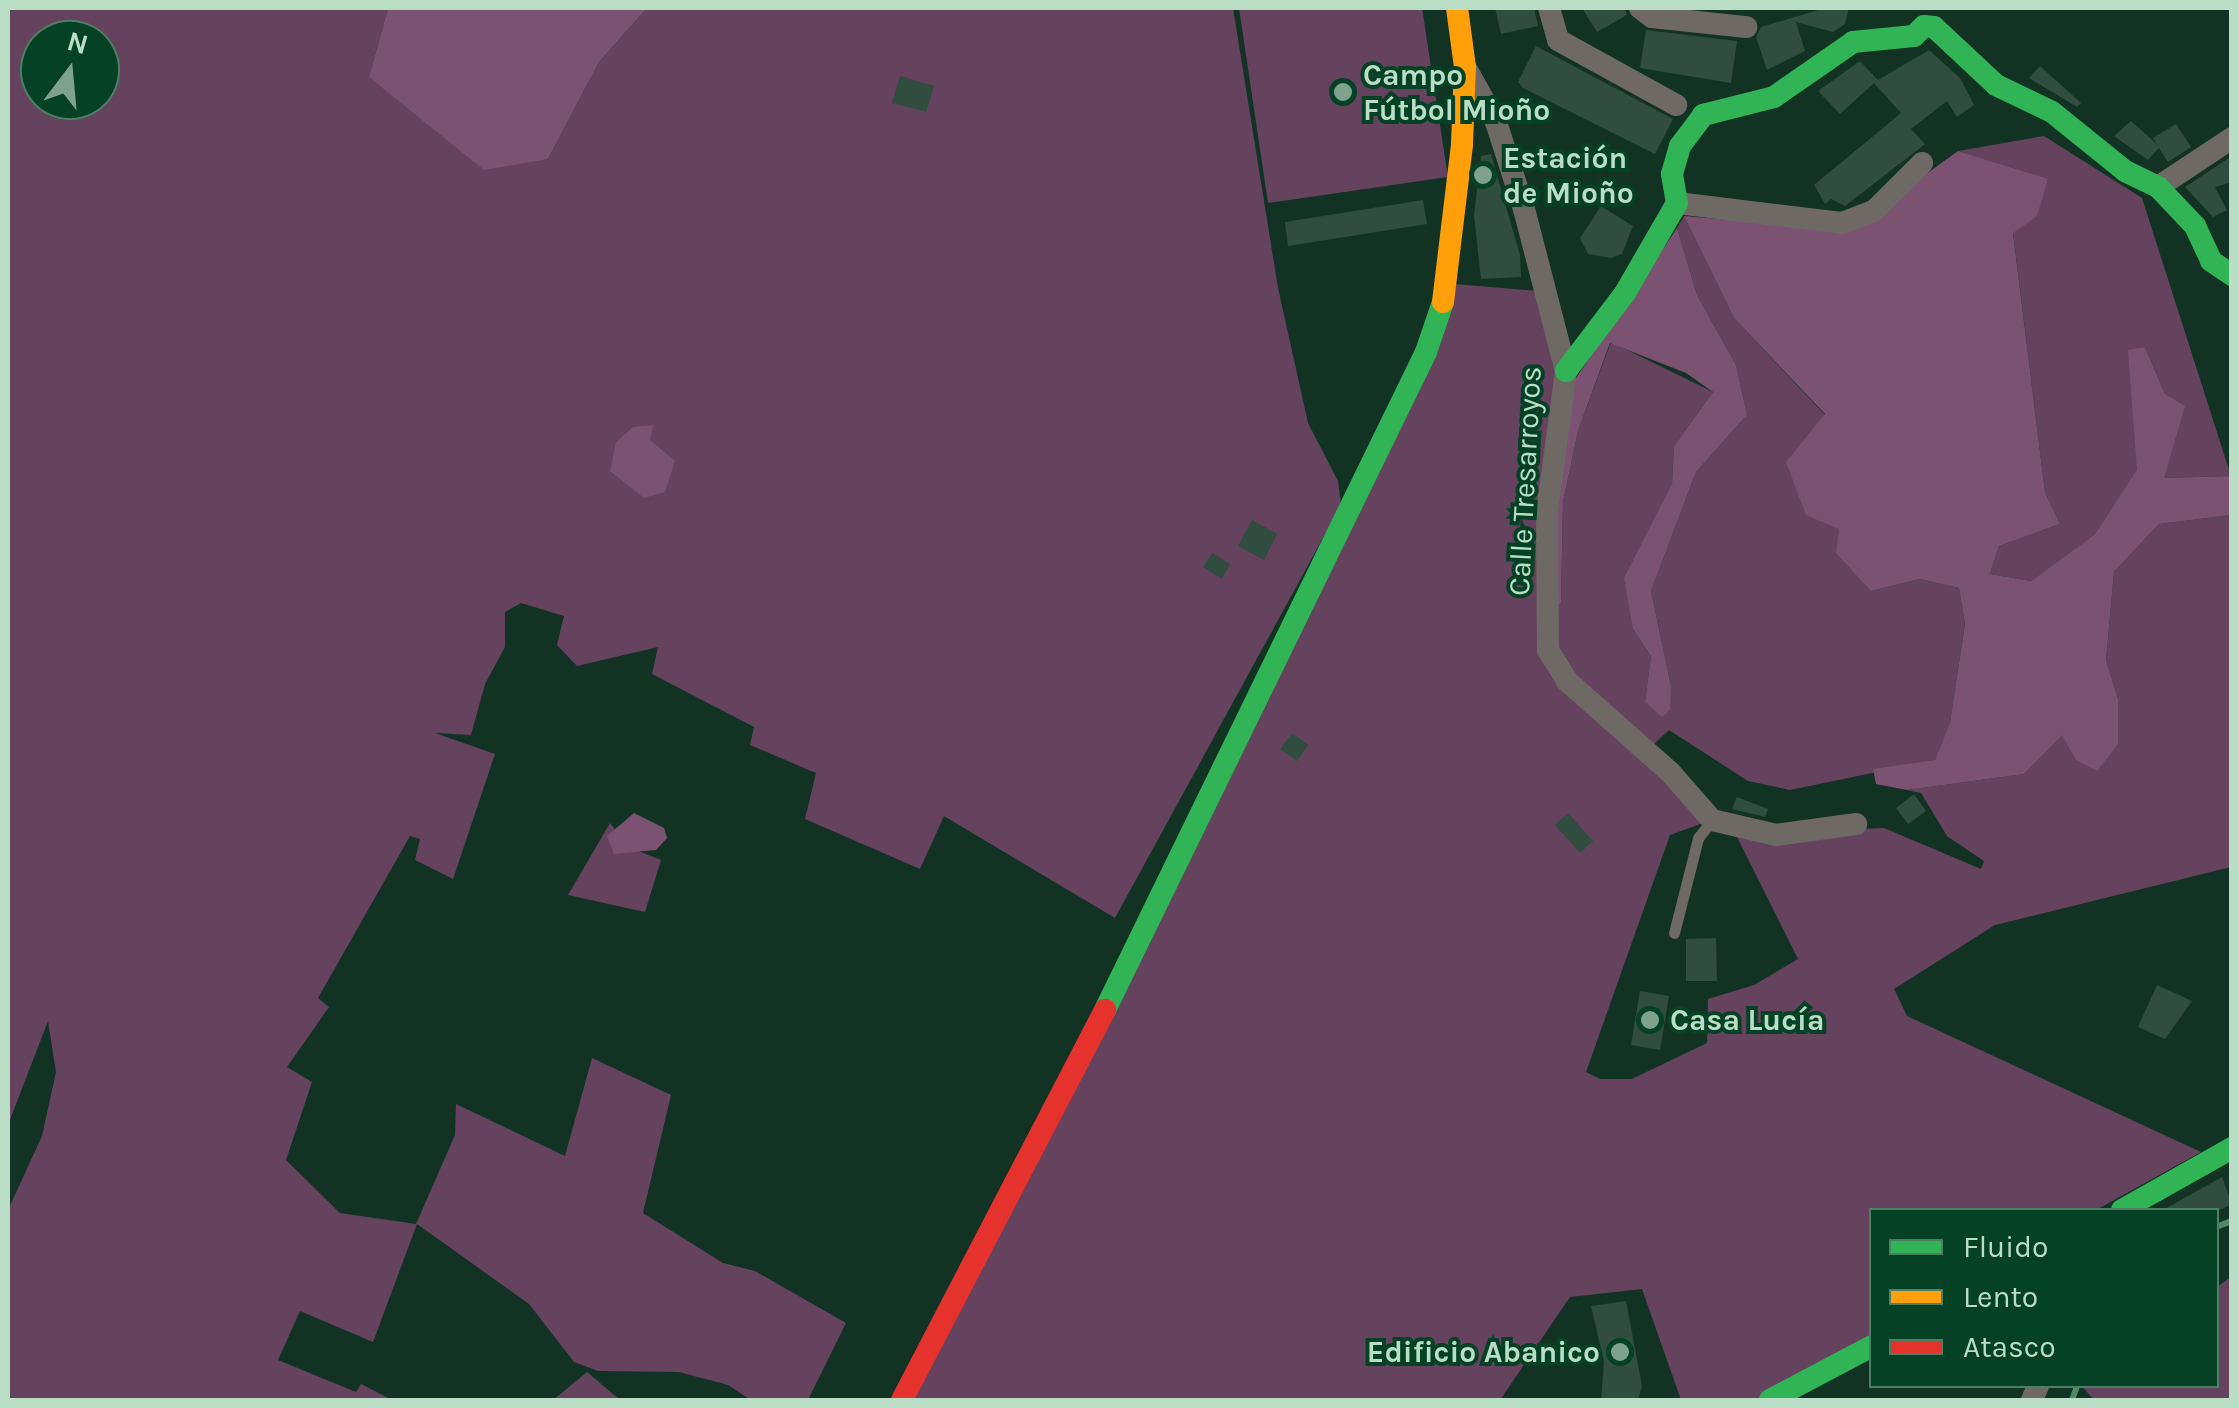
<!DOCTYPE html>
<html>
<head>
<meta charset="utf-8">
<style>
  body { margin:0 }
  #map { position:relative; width:2239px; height:1408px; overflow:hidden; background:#123324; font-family:Karla,sans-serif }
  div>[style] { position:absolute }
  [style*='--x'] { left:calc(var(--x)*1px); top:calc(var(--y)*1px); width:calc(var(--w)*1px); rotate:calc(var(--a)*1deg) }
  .green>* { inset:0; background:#65425d }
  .forest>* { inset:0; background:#7c5273 }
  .stream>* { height:6px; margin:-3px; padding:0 3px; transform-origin:3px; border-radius:3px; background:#4d8a66 }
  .building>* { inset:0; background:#304d3f }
  .lane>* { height:11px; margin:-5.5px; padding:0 5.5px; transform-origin:5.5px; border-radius:5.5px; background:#6f6965 }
  .street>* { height:22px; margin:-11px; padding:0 11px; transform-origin:11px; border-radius:11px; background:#6f6965 }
  .fast>* { height:22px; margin:-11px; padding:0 11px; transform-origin:11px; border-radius:11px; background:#30b455 }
  .slow>* { height:22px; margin:-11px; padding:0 11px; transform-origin:11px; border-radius:11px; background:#ff9f0a }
  .jam>* { height:22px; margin:-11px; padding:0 11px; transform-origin:11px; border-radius:11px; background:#e5322d }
  .dots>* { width:28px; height:28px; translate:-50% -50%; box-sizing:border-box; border:5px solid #054125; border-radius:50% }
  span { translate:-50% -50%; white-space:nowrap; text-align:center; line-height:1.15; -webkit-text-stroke:8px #054125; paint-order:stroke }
  .poi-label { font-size:30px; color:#baddc6; font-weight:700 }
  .left { translate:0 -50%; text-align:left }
  .right { translate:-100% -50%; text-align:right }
  .street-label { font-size:30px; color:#baddc6 }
  .frame { position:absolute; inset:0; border:10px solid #baddc6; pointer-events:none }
  .legend { position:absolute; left:1869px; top:1208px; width:350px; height:180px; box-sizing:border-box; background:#054125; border:2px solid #4d7f65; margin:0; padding:12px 18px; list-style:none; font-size:30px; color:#baddc6 }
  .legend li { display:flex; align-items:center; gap:20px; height:50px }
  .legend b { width:50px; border:2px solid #4d7f65 }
  .north { position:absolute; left:20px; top:20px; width:100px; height:100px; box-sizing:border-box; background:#054125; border:2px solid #4d7f65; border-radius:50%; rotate:16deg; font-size:28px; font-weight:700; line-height:40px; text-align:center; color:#baddc6 }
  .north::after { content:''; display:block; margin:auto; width:35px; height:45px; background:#7fa28d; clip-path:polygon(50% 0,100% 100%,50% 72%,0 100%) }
</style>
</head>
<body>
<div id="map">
  <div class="green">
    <i style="clip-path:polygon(evenodd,8px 8px,388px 8px,369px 77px,548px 159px,599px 62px,647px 8px,1233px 8px,1278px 288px,1308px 423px,1338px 481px,1341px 505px,1115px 918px,944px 816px,920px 869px,805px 819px,816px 773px,750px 745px,754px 727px,652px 674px,658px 647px,577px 666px,557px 645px,564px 616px,521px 603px,505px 612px,505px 647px,485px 684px,471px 735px,435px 733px,495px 754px,453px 879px,415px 860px,420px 839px,410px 836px,318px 998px,329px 1007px,287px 1067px,312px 1082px,286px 1160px,340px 1213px,416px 1224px,455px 1135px,456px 1104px,565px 1156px,592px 1058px,671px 1095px,643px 1213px,723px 1263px,755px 1271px,846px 1323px,808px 1400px,751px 1400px,728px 1385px,679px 1372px,598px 1371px,574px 1362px,529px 1304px,417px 1224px,373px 1342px,300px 1311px,278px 1360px,356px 1392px,361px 1384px,392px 1400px,8px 1400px,8px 1210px,42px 1136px,56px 1072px,48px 1021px,8px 1125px,8px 8px,40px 40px,100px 40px,100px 100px,40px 100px,40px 40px)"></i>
    <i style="clip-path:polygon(1239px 8px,1422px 8px,1448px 177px,1268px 203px)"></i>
    <i style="clip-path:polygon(2044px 136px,2142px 198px,2231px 476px,2164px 478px,2165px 394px,2145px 347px,2138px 470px,2095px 534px,2031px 581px,1990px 574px,1999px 546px,2060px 524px,2045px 492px,2013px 232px,2048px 180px,1958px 151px)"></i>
    <i style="clip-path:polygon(1684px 216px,1734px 318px,1825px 415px,1839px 529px,1871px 591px,1920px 579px,1959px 588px,1965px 624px,1950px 722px,1935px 760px,1790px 790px,1748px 781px,1669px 730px,1654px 744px,1585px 692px,1557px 651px,1552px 610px,1561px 603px,1563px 502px,1578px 431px,1611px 342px,1713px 392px,1674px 446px,1672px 484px,1633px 629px,1651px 656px,1645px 702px,1671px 686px,1651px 591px,1696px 472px,1747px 415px,1736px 365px,1697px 295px,1677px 228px)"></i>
    <i style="clip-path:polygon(1454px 284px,1538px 291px,1556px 376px,1541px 643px,1703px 823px,1670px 835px,1586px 1072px,1600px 1079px,1632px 1079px,1707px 1043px,1708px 999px,1754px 985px,1798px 959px,1735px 833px,1884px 828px,1981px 869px,1984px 861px,1947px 836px,1921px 793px,1907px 790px,2024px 774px,2062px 734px,2118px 699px,2106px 660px,2114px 572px,2159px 524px,2231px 515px,2231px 867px,1995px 925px,1894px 989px,1907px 1016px,2201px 1152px,2096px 1210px,1872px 1210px,1871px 1336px,1759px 1400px,1681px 1400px,1642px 1289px,1570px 1297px,1500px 1400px,914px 1400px)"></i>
    <i style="clip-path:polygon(610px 823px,628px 847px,661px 860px,645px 912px,568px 895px)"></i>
    <i style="clip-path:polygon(2231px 1277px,2231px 1400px,2094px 1400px,2082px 1386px,2216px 1386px,2217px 1287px)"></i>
    <i style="clip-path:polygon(587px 1372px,620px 1400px,553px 1400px)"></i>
  </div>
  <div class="forest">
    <i style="clip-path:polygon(388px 8px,647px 8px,599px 62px,548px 159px,484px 170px,369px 77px)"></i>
    <i style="clip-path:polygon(1958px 151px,2048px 179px,2037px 216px,2013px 233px,2045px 492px,2060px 524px,1999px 546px,1990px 574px,2031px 581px,2095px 534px,2137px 470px,2128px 350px,2145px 347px,2165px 394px,2185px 406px,2164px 478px,2231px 476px,2231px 515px,2159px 524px,2114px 572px,2106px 660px,2118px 699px,2118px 744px,2097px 771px,2076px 760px,2062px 735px,2024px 774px,1907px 790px,1876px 784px,1873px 769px,1935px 760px,1950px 722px,1965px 624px,1959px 588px,1920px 579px,1871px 591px,1836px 553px,1839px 529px,1806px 515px,1786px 462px,1825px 414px,1734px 318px,1684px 216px,1849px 230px)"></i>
    <i style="clip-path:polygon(1677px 228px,1697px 295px,1736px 365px,1747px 415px,1696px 472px,1651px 591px,1671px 686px,1670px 710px,1662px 717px,1645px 702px,1651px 656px,1633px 629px,1624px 578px,1672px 484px,1674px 446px,1713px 392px,1686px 373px,1610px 343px,1578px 431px,1563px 502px,1561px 603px,1552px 610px,1552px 511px,1574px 381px)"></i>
    <i style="clip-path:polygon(653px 425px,650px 440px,675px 461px,665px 492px,644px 498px,610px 471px,616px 442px,633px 427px)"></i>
    <i style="clip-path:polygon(634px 813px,664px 828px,667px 838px,656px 850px,614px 854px,607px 836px)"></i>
  </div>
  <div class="stream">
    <i style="--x:2216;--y:1227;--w:17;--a:-21"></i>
    <i style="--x:2072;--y:1400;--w:15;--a:-70"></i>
  </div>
  <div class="building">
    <i style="clip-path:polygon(1495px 8px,1534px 8px,1538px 26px,1501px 34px)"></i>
    <i style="clip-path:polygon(1582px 8px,1625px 8px,1627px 15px,1597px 32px)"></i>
    <i style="clip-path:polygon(1825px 8px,1849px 8px,1845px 24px,1833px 32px,1796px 22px,1805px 51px,1767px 70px,1756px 37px,1761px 27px)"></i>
    <i style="clip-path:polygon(1646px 30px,1737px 41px,1731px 83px,1640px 68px)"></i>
    <i style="clip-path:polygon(1536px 46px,1673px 119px,1655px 154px,1523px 88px,1518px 82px)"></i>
    <i style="clip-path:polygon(1929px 50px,1960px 78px,1974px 105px,1957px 117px,1947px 101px,1911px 129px,1925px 144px,1920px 148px,1845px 206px,1831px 199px,1825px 204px,1814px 185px,1901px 113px,1874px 83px,1840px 114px,1818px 91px,1860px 61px,1878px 80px)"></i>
    <i style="clip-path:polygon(2040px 66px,2081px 103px,2077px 107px,2029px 78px)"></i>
    <i style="clip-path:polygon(900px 76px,934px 86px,926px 112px,892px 103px)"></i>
    <i style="clip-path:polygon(2131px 121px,2157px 144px,2153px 138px,2176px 124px,2191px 147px,2168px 162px,2159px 148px,2148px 160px,2114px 136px)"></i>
    <i style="clip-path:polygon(1491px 154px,1520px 255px,1521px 277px,1481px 279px,1474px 215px,1481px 156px)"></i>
    <i style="clip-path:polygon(2232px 156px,2232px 182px,2215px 187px,2227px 210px,2213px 217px,2185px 187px)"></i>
    <i style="clip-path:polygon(1423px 200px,1427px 224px,1288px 246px,1285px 222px)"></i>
    <i style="clip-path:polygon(1601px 206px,1633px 226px,1622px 254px,1611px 258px,1588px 254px,1580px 238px)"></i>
    <i style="clip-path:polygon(1252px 520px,1277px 534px,1264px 560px,1238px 546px)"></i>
    <i style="clip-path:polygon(1212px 553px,1230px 564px,1222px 579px,1203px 567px)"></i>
    <i style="clip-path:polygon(1292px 733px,1308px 745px,1297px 761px,1280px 749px)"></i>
    <i style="clip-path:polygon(1914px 794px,1926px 811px,1908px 824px,1896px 808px)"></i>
    <i style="clip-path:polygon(1737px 797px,1768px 809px,1765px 817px,1732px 809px)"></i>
    <i style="clip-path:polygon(1568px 813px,1593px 841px,1580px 853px,1555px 825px)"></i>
    <i style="clip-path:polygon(1716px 938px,1717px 981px,1686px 981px,1686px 939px)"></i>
    <i style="clip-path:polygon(2157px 985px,2192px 1001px,2165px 1039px,2138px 1027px)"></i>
    <i style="clip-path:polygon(1640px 991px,1669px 996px,1660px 1050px,1631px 1045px)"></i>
    <i style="clip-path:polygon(2222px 1177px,2232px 1204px,2220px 1210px,2163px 1210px)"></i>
    <i style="clip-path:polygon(1626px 1301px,1642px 1386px,1638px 1400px,1601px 1400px,1604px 1362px,1591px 1306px)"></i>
  </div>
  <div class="lane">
    <i style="--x:1674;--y:933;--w:98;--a:-75.8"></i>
    <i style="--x:1698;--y:838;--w:23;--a:-52"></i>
  </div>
  <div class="street">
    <i style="--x:1549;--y:8;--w:33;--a:74"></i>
    <i style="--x:1558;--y:40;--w:135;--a:28.8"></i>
    <i style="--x:1640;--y:8;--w:15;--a:37"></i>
    <i style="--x:1652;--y:17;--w:95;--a:6.1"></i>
    <i style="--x:1467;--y:70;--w:60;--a:60.9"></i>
    <i style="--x:1496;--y:122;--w:91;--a:72.2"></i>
    <i style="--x:1524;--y:209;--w:167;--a:75.5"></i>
    <i style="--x:1566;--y:371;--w:141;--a:97.7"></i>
    <i style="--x:1547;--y:511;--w:139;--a:89.6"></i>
    <i style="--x:1548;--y:650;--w:36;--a:58"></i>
    <i style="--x:1567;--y:681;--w:137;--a:41.5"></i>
    <i style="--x:1670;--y:772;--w:64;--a:48.8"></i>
    <i style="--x:1712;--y:820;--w:66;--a:13.2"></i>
    <i style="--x:1776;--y:835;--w:81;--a:-7.8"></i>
    <i style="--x:2158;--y:187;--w:89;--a:-33.5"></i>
    <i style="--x:1677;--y:203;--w:166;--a:6.9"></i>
    <i style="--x:1842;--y:223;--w:34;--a:-21"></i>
    <i style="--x:1874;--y:211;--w:68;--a:-45"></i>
    <i style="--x:2032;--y:1400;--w:15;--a:-67"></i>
  </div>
  <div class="fast">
    <i style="--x:1566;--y:371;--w:98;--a:-52.9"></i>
    <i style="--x:1625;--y:293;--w:104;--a:-60"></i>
    <i style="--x:1677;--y:203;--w:29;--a:-100"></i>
    <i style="--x:1672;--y:174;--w:29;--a:-74"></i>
    <i style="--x:1680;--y:146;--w:39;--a:-53"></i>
    <i style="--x:1703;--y:115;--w:73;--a:-14.2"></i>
    <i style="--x:1774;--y:97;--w:96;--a:-34.8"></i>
    <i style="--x:1853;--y:42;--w:61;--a:-5.6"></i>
    <i style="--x:1914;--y:36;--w:14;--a:-45"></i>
    <i style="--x:1924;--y:26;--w:10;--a:6"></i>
    <i style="--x:1934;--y:27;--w:85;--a:43.1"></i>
    <i style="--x:1996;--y:85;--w:62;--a:25.7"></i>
    <i style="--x:2052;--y:112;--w:94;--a:38.9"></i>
    <i style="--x:2125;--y:171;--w:37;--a:26"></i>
    <i style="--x:2158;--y:187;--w:54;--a:46.5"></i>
    <i style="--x:2195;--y:226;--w:38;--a:65"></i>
    <i style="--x:2211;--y:261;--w:25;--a:34"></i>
    <i style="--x:1105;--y:1010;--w:732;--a:-63.99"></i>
    <i style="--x:1426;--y:352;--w:53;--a:-71.2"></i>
    <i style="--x:2122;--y:1210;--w:126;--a:-29.4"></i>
    <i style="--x:1770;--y:1400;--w:115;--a:-27.9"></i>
  </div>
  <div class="slow">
    <i style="--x:1443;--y:302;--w:159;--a:-83.1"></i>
    <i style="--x:1462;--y:144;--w:77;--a:-87.8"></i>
    <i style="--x:1465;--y:67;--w:60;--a:-97.7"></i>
  </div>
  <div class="jam">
    <i style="--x:902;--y:1400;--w:440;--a:-62.5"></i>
  </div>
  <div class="dots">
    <i style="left:1343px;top:92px;background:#7fa28d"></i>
    <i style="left:1483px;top:175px;background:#7fa28d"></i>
    <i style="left:1650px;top:1020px;background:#7fa28d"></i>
    <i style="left:1620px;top:1352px;background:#7fa28d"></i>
  </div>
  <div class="poi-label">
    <span class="left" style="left:1363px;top:92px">Campo<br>Fútbol Mioño</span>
    <span class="left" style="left:1503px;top:175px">Estación<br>de Mioño</span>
    <span class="left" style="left:1670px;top:1020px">Casa Lucía</span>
    <span class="right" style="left:1600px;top:1352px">Edificio Abanico</span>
  </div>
  <div class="street-label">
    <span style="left:1525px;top:481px;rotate:-87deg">Calle Tresarroyos</span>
  </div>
  <div class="frame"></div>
  <ul class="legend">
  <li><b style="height:12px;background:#30b455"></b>Fluido</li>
  <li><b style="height:12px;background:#ff9f0a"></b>Lento</li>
  <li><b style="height:12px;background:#e5322d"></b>Atasco</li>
  </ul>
  <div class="north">N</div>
</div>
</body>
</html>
